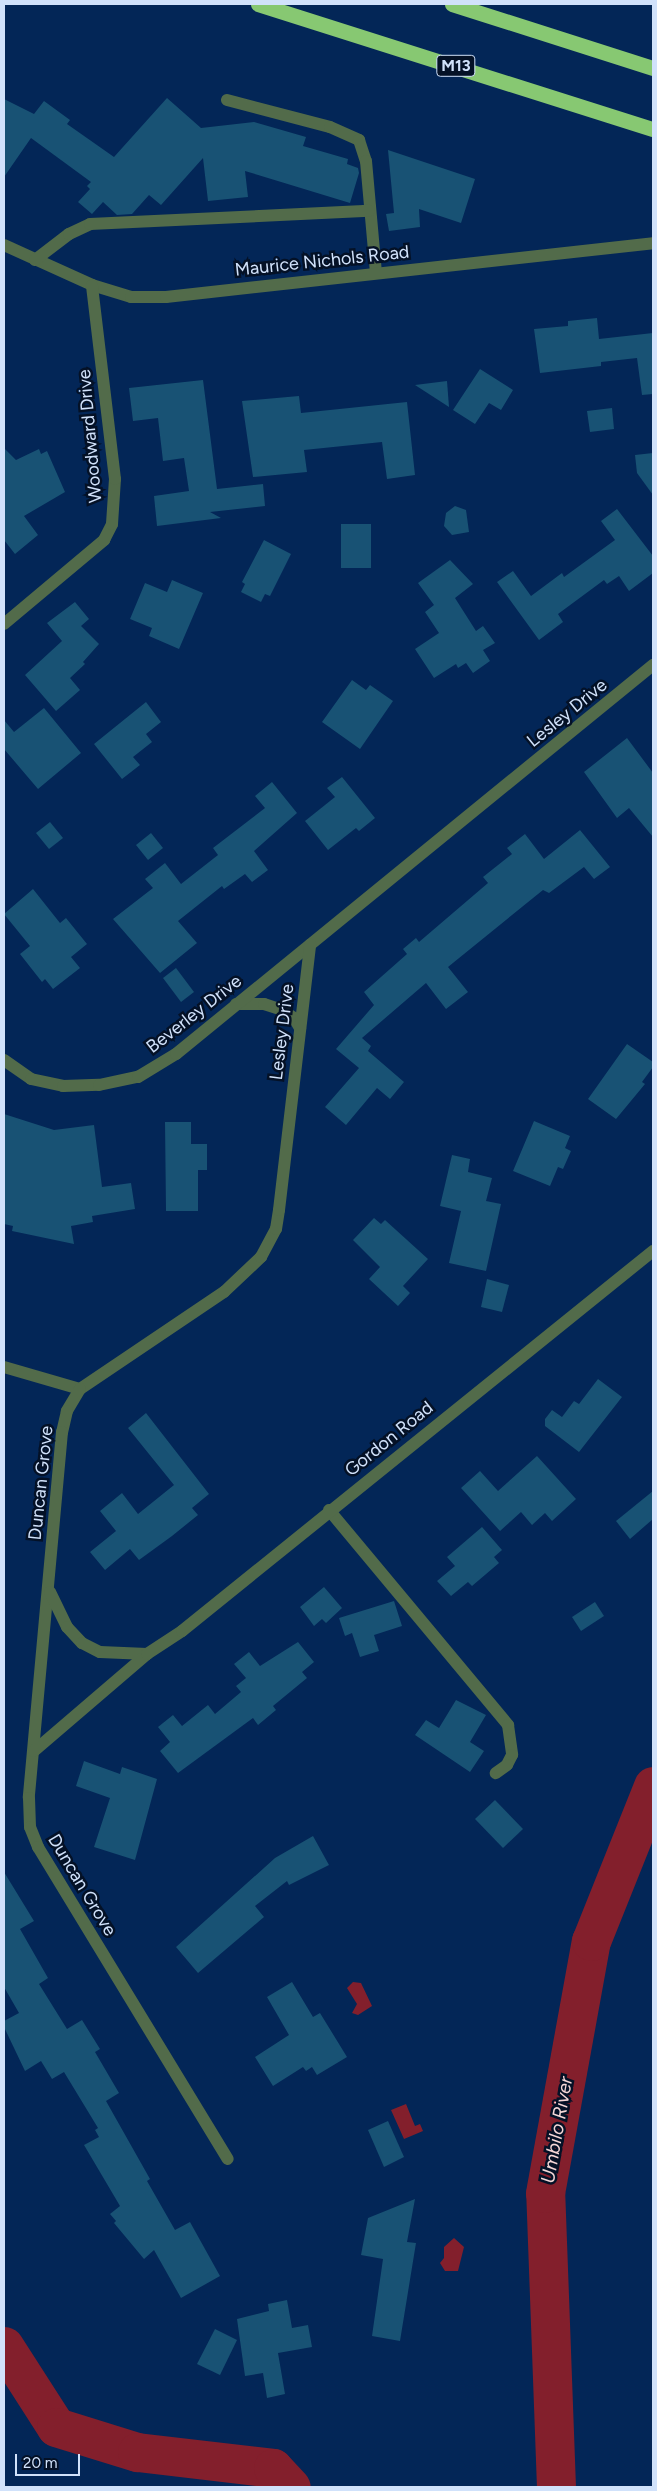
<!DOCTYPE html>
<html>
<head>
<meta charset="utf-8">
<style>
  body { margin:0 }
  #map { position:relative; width:657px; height:2491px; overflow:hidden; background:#032657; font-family:Figtree,sans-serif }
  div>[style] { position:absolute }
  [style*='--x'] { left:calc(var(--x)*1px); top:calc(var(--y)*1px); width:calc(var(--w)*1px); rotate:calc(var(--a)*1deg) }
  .water>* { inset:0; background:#831f2c }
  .river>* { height:39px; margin:-19.5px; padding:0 19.5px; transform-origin:19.5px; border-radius:19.5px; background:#831f2c }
  .building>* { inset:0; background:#185274 }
  .minor>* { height:12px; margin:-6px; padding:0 6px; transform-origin:6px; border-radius:6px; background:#526b4a }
  .highway>* { height:15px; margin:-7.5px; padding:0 7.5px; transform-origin:7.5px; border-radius:7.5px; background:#87c872 }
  span { translate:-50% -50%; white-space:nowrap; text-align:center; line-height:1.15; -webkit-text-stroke:5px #041126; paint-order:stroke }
  .shield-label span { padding:1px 4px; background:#041126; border:1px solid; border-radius:4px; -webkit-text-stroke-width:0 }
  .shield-label { font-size:16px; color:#d1e2fb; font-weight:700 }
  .street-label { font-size:18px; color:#d1e2fb }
  .water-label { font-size:19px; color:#f5d7d7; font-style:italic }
  .frame { position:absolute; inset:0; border:5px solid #d1e2fb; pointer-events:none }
  .scale { position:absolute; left:15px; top:2454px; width:65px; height:22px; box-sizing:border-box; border:2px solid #d1e2fb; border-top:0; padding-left:6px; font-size:15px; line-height:18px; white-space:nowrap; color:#d1e2fb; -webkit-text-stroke:4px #041126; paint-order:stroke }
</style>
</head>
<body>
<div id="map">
  <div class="water">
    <i style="clip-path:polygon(353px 1982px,361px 1983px,372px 2006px,358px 2015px,352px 2013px,357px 2004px,347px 1988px)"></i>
    <i style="clip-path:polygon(406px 2104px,415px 2126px,420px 2124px,423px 2131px,404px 2139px,391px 2110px)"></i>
    <i style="clip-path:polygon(454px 2238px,464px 2247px,458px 2271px,445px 2271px,440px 2263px,444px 2258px,444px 2247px)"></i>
  </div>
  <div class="river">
    <i style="--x:4;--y:2346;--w:96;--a:57.3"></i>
    <i style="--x:56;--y:2427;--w:85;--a:17.2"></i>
    <i style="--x:137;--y:2452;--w:137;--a:6.7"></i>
    <i style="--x:273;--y:2468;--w:26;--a:47"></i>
    <i style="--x:556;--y:2487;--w:294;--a:-92.1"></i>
    <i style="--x:545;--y:2193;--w:256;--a:-79.7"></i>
    <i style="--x:591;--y:1941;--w:167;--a:-68.2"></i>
  </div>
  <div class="building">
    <i style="clip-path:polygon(167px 98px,201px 128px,254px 122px,306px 137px,303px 146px,348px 159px,347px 164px,358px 168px,359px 173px,350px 203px,245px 171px,248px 197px,208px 201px,203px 158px,161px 205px,149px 195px,132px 214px,117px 215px,103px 202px,92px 214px,78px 202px,90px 189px,87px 186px,91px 182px,31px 138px,4px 177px,4px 99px,34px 114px,44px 101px,70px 120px,67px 124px,114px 157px)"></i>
    <i style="clip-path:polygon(388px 150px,475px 179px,461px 223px,419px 209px,420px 227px,389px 231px,386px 214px,394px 213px)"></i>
    <i style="clip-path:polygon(597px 318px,599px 339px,653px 333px,653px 394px,642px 395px,637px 358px,601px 362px,601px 366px,540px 373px,534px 329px,568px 326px,568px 321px)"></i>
    <i style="clip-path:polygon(480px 369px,513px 390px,501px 410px,489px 403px,475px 424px,453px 410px)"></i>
    <i style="clip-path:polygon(203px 380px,217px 489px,263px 484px,265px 506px,210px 512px,221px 518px,157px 526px,154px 496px,189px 491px,184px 458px,163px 461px,158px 418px,133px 421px,129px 388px)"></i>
    <i style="clip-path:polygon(447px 381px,449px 407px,415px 385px)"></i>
    <i style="clip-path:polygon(299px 396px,301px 413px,407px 402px,415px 475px,387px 479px,382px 442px,304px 450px,307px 472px,253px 477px,242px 401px)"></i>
    <i style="clip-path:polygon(612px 408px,614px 429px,590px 432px,587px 411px)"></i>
    <i style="clip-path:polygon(4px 448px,16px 460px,39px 449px,41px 454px,47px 451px,65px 492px,24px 516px,38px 535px,15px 554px,4px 540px)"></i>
    <i style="clip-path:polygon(653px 453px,653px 495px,637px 473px,635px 455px)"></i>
    <i style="clip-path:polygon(455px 506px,466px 510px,469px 532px,452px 535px,444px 526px,446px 513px)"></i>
    <i style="clip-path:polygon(617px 509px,653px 556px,653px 573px,629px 591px,619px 576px,607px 584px,604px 580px,558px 614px,563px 622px,539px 640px,497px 582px,513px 571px,531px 596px,562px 573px,564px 577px,615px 540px,601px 521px)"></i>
    <i style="clip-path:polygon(341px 524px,371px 524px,371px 568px,341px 568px)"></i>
    <i style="clip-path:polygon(264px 540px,291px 554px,270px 596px,265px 594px,261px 602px,241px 592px,245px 584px,242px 582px)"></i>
    <i style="clip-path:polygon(450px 560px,473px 584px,455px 598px,476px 631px,483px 626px,495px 643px,483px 650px,490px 661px,473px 673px,466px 663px,458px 668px,456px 664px,434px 678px,415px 649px,439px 633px,425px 612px,434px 605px,418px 583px)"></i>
    <i style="clip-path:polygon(172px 580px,203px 593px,179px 649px,149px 636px,152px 628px,130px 619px,145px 583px,167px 592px)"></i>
    <i style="clip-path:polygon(75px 602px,89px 619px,81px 626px,99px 644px,83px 662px,85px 664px,70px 678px,80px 690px,56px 711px,25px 675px,62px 641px,47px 623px)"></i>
    <i style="clip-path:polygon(352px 680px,366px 690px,370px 685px,393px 701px,360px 749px,322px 722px)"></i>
    <i style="clip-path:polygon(146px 702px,161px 722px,146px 734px,152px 742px,133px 757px,140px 765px,122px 779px,94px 744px)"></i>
    <i style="clip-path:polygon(44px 708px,81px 753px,38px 789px,4px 749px,4px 720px,14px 732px)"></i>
    <i style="clip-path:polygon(627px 738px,653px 773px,653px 837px,629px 808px,617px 818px,584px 772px)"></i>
    <i style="clip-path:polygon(342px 777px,375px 818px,359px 831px,356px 828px,328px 850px,305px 821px,335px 797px,327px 788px)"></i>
    <i style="clip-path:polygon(272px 782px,297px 813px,254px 851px,268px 870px,252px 882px,245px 874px,224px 889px,222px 886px,178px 921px,197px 943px,160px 973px,113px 919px,153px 888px,145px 879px,165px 863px,181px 884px,218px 855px,213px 848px,265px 808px,255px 796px)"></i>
    <i style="clip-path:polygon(50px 822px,63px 838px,49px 849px,36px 833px)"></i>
    <i style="clip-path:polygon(580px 830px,610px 867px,594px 879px,584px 867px,549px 893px,543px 890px,448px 967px,468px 992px,446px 1009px,426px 983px,362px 1038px,371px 1046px,368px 1051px,404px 1082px,390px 1099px,377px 1088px,346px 1125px,325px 1107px,359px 1068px,336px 1049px,374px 1005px,364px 992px,407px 954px,403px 949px,416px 938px,419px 942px,488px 883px,483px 877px,512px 854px,507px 848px,525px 834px,544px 859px)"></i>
    <i style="clip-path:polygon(151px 833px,163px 848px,148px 860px,136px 845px)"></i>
    <i style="clip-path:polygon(33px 889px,60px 923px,66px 918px,87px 944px,71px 957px,80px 968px,53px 989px,45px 979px,42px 982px,20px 954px,30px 946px,4px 914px)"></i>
    <i style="clip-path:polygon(176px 968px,194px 992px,181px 1002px,163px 978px)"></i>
    <i style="clip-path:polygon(627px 1044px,653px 1062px,653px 1067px,642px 1082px,645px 1084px,616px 1119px,588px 1099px)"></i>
    <i style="clip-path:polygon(4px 1114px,54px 1130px,94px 1125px,102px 1187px,131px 1183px,135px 1209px,92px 1216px,93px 1222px,71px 1226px,74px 1244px,12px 1231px,13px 1226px,4px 1224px)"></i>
    <i style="clip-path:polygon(534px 1121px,570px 1136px,565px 1148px,571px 1151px,563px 1169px,558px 1167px,550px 1186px,513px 1171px)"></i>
    <i style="clip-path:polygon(165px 1122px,191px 1122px,191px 1144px,207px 1144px,207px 1170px,198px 1170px,198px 1211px,166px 1211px)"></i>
    <i style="clip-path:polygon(452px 1155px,470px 1159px,468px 1172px,492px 1178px,486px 1201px,501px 1204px,486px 1271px,449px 1263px,461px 1211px,440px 1206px)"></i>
    <i style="clip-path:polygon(374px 1218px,381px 1224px,385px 1220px,428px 1259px,403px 1286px,410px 1293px,398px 1306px,369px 1279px,380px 1267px,353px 1240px)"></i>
    <i style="clip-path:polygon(487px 1279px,509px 1285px,502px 1312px,481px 1307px)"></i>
    <i style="clip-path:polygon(598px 1379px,622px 1397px,579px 1452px,545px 1426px,545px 1419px,552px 1410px,562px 1417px,574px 1401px,579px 1404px)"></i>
    <i style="clip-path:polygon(146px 1413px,209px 1494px,192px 1508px,198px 1515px,172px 1536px,139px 1560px,130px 1549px,105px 1570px,90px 1552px,116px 1531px,100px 1511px,122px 1493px,138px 1514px,174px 1485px,128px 1428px)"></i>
    <i style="clip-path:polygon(537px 1456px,576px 1499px,552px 1521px,545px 1513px,532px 1525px,521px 1512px,500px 1531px,461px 1488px,480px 1471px,498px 1491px)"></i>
    <i style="clip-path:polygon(653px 1491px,653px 1519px,630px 1539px,616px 1521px)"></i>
    <i style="clip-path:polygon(482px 1527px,502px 1550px,494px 1557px,499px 1563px,472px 1586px,468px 1582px,451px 1596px,437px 1581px,455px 1566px,447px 1557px)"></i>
    <i style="clip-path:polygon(324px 1587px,342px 1608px,326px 1623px,322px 1619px,314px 1626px,300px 1607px)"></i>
    <i style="clip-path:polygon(394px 1601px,402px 1626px,374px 1635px,379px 1651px,360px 1657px,352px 1633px,345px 1636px,339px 1618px)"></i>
    <i style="clip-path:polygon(595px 1602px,604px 1616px,581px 1631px,572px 1617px)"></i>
    <i style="clip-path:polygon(298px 1642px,314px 1662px,302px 1672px,307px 1678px,273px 1706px,276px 1710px,258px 1725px,253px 1718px,178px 1773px,160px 1751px,170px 1742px,158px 1727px,173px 1715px,182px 1726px,208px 1705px,215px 1714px,241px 1692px,236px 1686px,246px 1678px,234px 1664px,249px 1652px,260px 1666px)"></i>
    <i style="clip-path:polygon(456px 1700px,486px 1715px,470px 1742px,484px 1751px,470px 1772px,415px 1735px,426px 1720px,439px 1728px)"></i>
    <i style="clip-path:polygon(84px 1761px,120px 1774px,122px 1767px,157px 1779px,135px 1860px,94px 1847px,110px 1798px,76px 1786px)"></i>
    <i style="clip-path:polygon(495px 1800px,523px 1829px,503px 1848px,475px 1819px)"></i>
    <i style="clip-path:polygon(313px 1836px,329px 1865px,289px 1885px,287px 1881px,255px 1906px,264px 1917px,198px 1973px,176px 1947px,275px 1858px)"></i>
    <i style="clip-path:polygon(4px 1872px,34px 1921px,20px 1929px,48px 1978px,39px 1984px,67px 2029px,82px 2020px,100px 2049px,95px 2052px,119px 2093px,106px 2101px,150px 2179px,147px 2181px,175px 2230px,190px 2222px,220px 2276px,181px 2298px,154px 2250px,144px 2259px,114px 2223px,116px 2221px,110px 2214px,120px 2206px,84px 2145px,99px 2137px,95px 2130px,98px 2128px,64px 2072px,52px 2079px,41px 2061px,25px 2071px,4px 2027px,4px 2021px,19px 2013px,4px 1987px)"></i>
    <i style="clip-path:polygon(292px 1982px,313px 2017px,320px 2013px,347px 2057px,317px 2075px,312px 2067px,306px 2071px,303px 2067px,273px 2086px,255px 2057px,289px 2035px,267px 1997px)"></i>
    <i style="clip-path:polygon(388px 2121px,404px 2157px,384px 2167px,368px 2130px)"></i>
    <i style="clip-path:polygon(415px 2199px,407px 2242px,416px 2243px,400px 2341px,372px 2336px,383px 2259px,361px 2255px,368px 2218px)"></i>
    <i style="clip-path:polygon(287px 2300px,292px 2328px,308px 2325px,312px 2347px,278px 2353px,285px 2394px,267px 2398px,263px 2373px,245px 2376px,237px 2319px,269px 2311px,268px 2304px)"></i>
    <i style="clip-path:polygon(215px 2329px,237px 2340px,220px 2375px,197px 2364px)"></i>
  </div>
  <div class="minor">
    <i style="--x:227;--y:100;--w:106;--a:14.7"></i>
    <i style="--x:330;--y:127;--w:32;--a:24"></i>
    <i style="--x:359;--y:140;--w:22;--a:72"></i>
    <i style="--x:366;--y:161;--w:111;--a:84.9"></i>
    <i style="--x:4;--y:245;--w:97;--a:24.4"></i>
    <i style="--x:92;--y:285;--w:41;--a:17.1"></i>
    <i style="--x:131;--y:297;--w:35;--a:0"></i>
    <i style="--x:166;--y:297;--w:490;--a:-6.3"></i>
    <i style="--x:35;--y:260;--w:43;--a:-37.4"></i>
    <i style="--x:69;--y:234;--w:23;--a:-25"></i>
    <i style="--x:90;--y:224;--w:279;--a:-2.7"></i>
    <i style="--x:4;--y:624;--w:131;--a:-40"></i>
    <i style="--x:104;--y:540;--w:18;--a:-63"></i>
    <i style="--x:112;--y:524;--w:45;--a:-86.2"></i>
    <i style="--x:115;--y:479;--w:195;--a:-96.8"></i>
    <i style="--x:236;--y:1004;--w:28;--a:0"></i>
    <i style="--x:264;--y:1004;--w:19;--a:18"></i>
    <i style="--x:282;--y:1010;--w:14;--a:34"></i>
    <i style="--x:294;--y:1018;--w:12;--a:59"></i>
    <i style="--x:4;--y:1060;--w:33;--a:35"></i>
    <i style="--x:31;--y:1079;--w:33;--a:12"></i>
    <i style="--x:63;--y:1086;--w:36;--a:-2"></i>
    <i style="--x:99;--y:1085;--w:40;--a:-12"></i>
    <i style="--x:138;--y:1077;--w:44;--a:-31.2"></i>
    <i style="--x:176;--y:1054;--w:616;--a:-39.2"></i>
    <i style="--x:4;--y:1367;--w:79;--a:16.1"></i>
    <i style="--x:80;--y:1389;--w:174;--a:-34"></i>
    <i style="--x:224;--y:1292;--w:51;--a:-43.4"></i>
    <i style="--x:261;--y:1257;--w:32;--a:-62"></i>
    <i style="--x:276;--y:1229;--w:19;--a:-81"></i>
    <i style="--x:279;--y:1210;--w:267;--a:-83.3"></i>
    <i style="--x:80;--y:1389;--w:26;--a:121"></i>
    <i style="--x:67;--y:1411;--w:22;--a:103"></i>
    <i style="--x:62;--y:1432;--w:367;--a:95.2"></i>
    <i style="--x:29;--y:1798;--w:29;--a:88"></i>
    <i style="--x:30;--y:1827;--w:22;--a:68"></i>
    <i style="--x:38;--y:1847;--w:365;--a:58.7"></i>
    <i style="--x:329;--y:1510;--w:280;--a:50.2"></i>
    <i style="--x:508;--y:1725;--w:30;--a:82"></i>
    <i style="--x:512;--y:1755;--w:11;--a:117"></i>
    <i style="--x:507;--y:1765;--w:14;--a:144"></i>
    <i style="--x:50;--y:1592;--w:39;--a:64"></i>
    <i style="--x:67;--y:1627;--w:22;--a:47"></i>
    <i style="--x:82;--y:1643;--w:20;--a:27"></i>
    <i style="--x:100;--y:1652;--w:47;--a:2.4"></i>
    <i style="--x:34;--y:1751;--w:149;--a:-40.6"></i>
    <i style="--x:147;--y:1654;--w:42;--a:-33.3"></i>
    <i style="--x:182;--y:1631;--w:605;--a:-38.9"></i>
  </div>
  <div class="highway">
    <i style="--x:258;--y:4;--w:414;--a:17.6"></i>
    <i style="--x:452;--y:4;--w:211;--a:17.7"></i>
  </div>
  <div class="shield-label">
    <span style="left:456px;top:66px">M13</span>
  </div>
  <div class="street-label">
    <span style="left:322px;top:261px;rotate:-6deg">Maurice Nichols Road</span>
    <span style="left:90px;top:436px;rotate:-95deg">Woodward Drive</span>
    <span style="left:567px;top:713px;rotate:-39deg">Lesley Drive</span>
    <span style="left:194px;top:1014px;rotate:-38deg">Beverley Drive</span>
    <span style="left:282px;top:1032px;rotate:-83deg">Lesley Drive</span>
    <span style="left:389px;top:1439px;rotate:-39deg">Gordon Road</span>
    <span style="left:41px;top:1483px;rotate:-84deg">Duncan Grove</span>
    <span style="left:82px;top:1885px;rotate:59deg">Duncan Grove</span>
  </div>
  <div class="water-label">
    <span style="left:557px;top:2130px;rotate:-80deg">Umbilo River</span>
  </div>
  <div class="frame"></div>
  <div class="scale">20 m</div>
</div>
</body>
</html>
